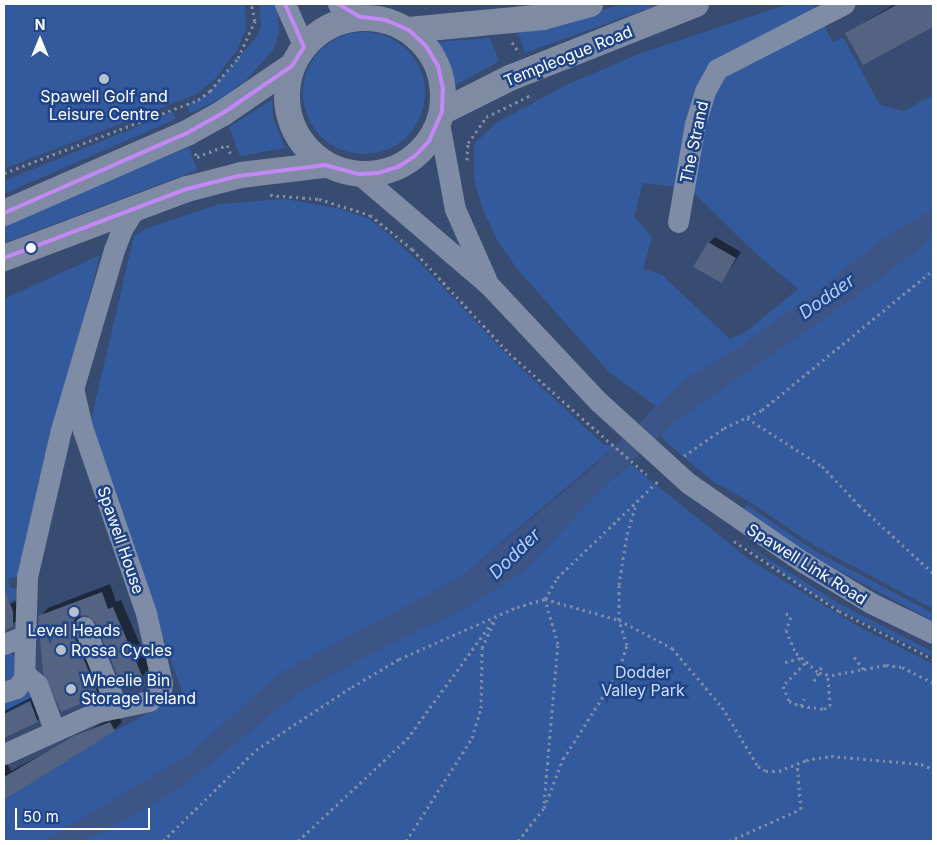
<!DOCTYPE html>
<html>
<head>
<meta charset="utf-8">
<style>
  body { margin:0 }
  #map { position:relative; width:937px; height:845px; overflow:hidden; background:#384b70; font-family:Inter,sans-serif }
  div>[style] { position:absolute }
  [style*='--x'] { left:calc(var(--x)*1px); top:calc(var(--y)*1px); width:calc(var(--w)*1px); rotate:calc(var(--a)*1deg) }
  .green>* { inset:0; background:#345a9e }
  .round { border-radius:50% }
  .water>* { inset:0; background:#3c5586 }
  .shadow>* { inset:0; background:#0007 }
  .building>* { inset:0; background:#546381 }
  .path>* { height:3px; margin-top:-1.5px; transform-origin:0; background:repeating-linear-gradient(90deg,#7f8ca6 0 2.5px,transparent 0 6.5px) }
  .minor>* { height:21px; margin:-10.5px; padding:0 10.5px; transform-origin:10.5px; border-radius:10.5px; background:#7f8ca6 }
  .major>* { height:26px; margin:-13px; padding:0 13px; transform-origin:13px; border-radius:13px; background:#7e8ba3 }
  .major>.ring { margin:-13px; padding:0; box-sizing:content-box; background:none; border:26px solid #7e8ba3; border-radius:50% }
  .path-bridge>* { height:3px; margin-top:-1.5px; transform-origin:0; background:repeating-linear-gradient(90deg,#7f8ca6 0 2.5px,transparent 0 6.5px) }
  .minor-bridge>* { height:21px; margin:-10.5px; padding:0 10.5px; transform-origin:10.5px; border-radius:10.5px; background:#7f8ca6 }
  .bus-1>* { height:4px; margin:-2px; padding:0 2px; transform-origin:2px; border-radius:2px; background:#c388f6 }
  .dots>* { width:14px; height:14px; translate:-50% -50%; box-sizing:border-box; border:2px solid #204488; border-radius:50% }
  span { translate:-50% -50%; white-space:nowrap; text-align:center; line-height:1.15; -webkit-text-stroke:5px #204488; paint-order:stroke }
  .street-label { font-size:16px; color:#fff }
  .poi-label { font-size:16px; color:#fff }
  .left { translate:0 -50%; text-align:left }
  .park-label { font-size:16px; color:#cfdef8 }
  .water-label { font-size:18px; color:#b6ccf2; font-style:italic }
  .frame { position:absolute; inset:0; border:5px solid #fff; pointer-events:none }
  .north { position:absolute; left:15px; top:15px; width:50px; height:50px; -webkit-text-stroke:4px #204488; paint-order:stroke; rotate:0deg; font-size:14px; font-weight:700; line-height:20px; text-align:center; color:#fff }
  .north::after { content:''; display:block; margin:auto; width:18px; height:22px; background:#fff; clip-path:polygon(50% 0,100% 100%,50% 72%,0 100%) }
  .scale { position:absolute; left:15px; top:808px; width:135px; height:22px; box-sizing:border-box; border:2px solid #fff; border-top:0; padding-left:6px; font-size:15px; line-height:18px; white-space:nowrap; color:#fff; -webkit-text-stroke:4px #204488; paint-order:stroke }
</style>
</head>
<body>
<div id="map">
  <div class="green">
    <i style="clip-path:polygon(4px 4px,245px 4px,246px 29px,237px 50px,215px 79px,197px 94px,4px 169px)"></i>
    <i style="clip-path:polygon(259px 4px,277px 4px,279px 32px,273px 50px,247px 79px,224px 97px,190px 113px,187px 105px,206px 96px,257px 36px,261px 27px)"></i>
    <i style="clip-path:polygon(625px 4px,660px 4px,525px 53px,517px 31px)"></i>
    <i style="clip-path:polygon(evenodd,789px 4px,813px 4px,833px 42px,843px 37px,880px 105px,904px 111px,933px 95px,933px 609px,810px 543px,752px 503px,714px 482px,666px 442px,646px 416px,656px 406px,609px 372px,518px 270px,497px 240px,482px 207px,474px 179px,474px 144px,496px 123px,568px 84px,639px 54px,789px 4px,643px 183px,690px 189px,753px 251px,798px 289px,747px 331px,730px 339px,661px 274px,643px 269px,652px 237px,634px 216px,643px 183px)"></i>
    <i class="round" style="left:303px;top:32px;width:122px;height:122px"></i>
    <i style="clip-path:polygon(490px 38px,499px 61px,454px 86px,448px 57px,437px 42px)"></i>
    <i style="clip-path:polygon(272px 100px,273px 118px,285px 148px,240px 156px,229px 127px)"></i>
    <i style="clip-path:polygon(173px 112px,176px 119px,4px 194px,4px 181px)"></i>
    <i style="clip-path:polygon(189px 147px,197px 170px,4px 243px,4px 224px)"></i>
    <i style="clip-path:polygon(285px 199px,341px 209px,367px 218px,385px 231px,424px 267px,507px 355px,603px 444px,614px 447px,461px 577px,279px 674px,189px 755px,44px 841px,4px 841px,4px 800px,115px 731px,183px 694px,89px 429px,134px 236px,145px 229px,219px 204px)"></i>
    <i style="clip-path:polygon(100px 255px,18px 576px,8px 579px,10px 587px,18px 590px,17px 599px,4px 604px,4px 299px)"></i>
    <i style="clip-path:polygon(630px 464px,750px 560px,856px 625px,933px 664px,933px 841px,85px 841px,142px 811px,294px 696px,354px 662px,468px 606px,523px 572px,600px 490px)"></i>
    <i style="clip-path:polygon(747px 505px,815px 551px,933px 613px,933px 621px,802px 551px,744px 509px)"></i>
    <i style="clip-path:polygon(739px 540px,838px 603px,933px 652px,933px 657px,840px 610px,799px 585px)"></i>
    <i style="clip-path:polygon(4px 651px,17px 657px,21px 668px,4px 686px)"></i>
    <i style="clip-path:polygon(30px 687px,35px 699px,4px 714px,4px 697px)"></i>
  </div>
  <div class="water">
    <i style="clip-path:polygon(933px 209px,933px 234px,920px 248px,861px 293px,675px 422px,600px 490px,523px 572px,468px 606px,354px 662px,294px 696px,186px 784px,142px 811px,85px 841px,44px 841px,189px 755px,279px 674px,461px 577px,585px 474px,691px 375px,727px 355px,823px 287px,879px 241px)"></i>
  </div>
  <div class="shadow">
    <i style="clip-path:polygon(895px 4px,933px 4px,933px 26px,863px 64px,847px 33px)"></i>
    <i style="clip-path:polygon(715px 237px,741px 252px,722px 282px,709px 243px)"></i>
    <i style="clip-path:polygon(110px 584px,116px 602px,121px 600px,150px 668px,142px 677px,96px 621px,87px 613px,81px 614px,80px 622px,106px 687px,98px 695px,40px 617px,48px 608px)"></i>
    <i style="clip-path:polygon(20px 600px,21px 617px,4px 631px,4px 606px)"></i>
    <i style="clip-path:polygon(38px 694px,45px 713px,37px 721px,4px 737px,4px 711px)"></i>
    <i style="clip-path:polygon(118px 715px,122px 722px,114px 730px,4px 799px,4px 758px,11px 771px)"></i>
  </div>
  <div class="building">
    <i style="clip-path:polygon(898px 4px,933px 4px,933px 27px,863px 65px,845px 33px)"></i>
    <i style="clip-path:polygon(708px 242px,736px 258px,722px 283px,693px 267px)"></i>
    <i style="clip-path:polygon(4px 589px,13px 611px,13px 627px,4px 631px)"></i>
    <i style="clip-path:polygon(102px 592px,108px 609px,113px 607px,143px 678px,122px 686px,95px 622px,86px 615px,79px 616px,74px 620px,72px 631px,99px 696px,61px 712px,43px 673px,38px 616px)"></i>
    <i style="clip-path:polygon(30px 701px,38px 722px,4px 738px,4px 714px)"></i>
    <i style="clip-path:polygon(110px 722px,115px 731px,4px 800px,4px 777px,74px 736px)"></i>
  </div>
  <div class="path">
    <i style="--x:512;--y:42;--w:13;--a:58"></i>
    <i style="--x:195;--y:153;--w:4;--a:63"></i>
    <i style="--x:197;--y:157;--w:32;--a:-22"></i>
    <i style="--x:227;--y:145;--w:11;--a:68"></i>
    <i style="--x:467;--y:160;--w:17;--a:-87"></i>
    <i style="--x:468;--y:143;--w:32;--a:-55"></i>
    <i style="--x:486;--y:117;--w:50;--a:-26.1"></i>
    <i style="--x:4;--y:173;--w:207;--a:-20.6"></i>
    <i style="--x:198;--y:100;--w:15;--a:-37"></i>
    <i style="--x:210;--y:91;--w:43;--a:-49.7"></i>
    <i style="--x:238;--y:58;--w:41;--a:-65.3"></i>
    <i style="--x:255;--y:21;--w:17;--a:-103"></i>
    <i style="--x:270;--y:195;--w:49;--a:4.7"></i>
    <i style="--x:319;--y:199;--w:53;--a:17.4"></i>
    <i style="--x:370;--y:215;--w:54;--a:39"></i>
    <i style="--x:412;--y:249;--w:142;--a:47"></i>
    <i style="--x:509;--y:353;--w:98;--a:41.7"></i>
    <i style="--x:747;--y:418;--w:89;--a:32.6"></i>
    <i style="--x:822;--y:466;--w:54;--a:46.5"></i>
    <i style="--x:859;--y:505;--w:100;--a:42.6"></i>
    <i style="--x:684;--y:456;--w:49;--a:-35"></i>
    <i style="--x:724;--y:428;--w:42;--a:-25.3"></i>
    <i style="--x:762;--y:410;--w:221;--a:-39.3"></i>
    <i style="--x:734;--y:541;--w:126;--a:33.7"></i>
    <i style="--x:839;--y:611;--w:106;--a:27.1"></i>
    <i style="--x:545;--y:599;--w:77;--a:15.8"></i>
    <i style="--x:619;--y:620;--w:60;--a:27.8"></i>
    <i style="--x:672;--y:648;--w:77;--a:49.7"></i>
    <i style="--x:722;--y:707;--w:69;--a:58.6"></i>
    <i style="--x:758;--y:766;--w:9;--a:32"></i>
    <i style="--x:766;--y:771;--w:13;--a:0"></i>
    <i style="--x:779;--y:771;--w:29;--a:-22"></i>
    <i style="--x:806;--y:760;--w:25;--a:-9"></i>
    <i style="--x:831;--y:756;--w:90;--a:5.1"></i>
    <i style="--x:921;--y:764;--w:13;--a:23"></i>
    <i style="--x:786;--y:613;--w:6;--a:39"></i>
    <i style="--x:791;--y:617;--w:14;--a:111"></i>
    <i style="--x:786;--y:630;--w:25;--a:67"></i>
    <i style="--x:796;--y:653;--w:30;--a:41"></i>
    <i style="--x:819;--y:673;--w:13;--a:9"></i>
    <i style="--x:832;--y:675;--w:55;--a:-10.5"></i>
    <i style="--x:886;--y:665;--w:16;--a:7"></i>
    <i style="--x:902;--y:667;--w:35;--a:27"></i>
    <i style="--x:854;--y:657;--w:16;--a:52"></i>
    <i style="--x:785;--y:662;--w:16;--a:-14"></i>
    <i style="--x:805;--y:663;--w:32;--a:134"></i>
    <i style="--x:783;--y:686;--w:16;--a:68"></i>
    <i style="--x:789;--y:701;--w:13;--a:23"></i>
    <i style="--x:801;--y:706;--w:23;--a:7"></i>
    <i style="--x:824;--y:709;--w:7;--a:-27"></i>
    <i style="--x:830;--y:706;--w:32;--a:-94"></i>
    <i style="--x:814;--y:681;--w:17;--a:-62"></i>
    <i style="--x:801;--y:706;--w:8;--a:-67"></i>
    <i style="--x:544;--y:803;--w:160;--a:-85"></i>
    <i style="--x:558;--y:644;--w:47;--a:-106.1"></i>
    <i style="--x:163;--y:841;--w:130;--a:-44.4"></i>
    <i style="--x:256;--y:750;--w:115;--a:-33.3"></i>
    <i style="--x:352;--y:687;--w:55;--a:-30.8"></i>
    <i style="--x:399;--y:659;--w:129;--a:-23.8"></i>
    <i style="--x:517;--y:607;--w:29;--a:-16"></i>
    <i style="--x:545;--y:599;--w:24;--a:-60"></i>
    <i style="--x:557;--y:578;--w:140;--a:-43.8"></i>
    <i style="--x:298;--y:841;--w:149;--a:-43.1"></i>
    <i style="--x:407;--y:739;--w:151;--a:-53.9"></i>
    <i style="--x:406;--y:841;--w:122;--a:-57.3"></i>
    <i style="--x:472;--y:738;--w:31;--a:-73"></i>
    <i style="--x:481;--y:708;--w:60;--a:-89"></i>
    <i style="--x:482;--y:648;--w:29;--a:-65"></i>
    <i style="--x:518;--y:841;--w:42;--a:-51.8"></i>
    <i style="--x:544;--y:808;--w:53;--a:-68.8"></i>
    <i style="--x:563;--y:759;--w:102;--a:-57.4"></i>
    <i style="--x:618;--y:673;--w:29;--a:-72"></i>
    <i style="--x:627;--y:645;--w:26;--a:-108"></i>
    <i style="--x:619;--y:620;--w:35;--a:-90"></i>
    <i style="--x:619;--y:585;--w:52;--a:-81.1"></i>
    <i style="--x:627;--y:534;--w:28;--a:-73"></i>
    <i style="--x:729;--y:841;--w:79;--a:-24"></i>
    <i style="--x:801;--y:809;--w:46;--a:-95"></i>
  </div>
  <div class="minor">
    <i style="--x:285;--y:4;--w:47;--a:66.2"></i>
    <i style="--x:338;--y:4;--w:26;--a:31"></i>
    <i style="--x:439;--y:123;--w:87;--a:79.5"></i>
    <i style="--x:455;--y:209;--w:77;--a:66.1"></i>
    <i style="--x:359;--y:174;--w:170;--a:40.5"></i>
    <i style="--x:488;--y:284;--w:162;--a:46.8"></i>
    <i style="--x:678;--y:222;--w:99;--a:-80.2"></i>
    <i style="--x:695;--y:124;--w:34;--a:-73"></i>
    <i style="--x:705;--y:91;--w:25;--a:-61"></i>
    <i style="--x:717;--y:69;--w:143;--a:-27.1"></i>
    <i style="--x:688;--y:483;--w:140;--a:34.5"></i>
    <i style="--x:803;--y:562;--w:79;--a:31.1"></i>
    <i style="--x:871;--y:603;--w:69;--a:25.8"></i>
    <i style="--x:84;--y:627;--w:87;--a:67.8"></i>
    <i style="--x:4;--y:644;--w:24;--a:-22"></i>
    <i style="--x:25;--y:674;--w:16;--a:40"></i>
    <i style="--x:37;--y:684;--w:48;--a:69.3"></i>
    <i style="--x:4;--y:692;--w:13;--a:-18"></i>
    <i style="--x:16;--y:688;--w:12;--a:-48"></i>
    <i style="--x:24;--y:679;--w:102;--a:-88.3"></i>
    <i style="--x:27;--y:577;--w:151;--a:-77"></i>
    <i style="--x:61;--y:430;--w:188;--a:-73.6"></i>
    <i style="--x:114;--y:250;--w:22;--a:-69"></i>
    <i style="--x:122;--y:229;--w:26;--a:-58"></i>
    <i style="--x:4;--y:754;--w:102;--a:-24.3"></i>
    <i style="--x:97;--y:712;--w:53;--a:-11.9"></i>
    <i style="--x:149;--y:701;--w:16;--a:-43"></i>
    <i style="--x:161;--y:690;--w:7;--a:-82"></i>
    <i style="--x:162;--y:683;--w:72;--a:-102.9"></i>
    <i style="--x:146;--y:613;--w:197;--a:-109"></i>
    <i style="--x:82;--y:427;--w:37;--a:-103"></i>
  </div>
  <div class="major">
    <i class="ring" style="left:287px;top:18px;width:130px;height:130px"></i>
    <i style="--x:409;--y:30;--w:135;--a:-5.5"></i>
    <i style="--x:543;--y:17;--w:49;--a:-15.5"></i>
    <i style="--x:442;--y:112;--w:76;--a:-26.6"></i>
    <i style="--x:510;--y:78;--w:200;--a:-21.7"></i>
    <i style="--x:4;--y:213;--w:200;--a:-23.6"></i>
    <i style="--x:187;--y:133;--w:41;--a:-29.1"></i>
    <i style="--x:223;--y:113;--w:83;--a:-34.3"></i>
    <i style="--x:4;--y:258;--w:196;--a:-20.7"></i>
    <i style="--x:187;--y:189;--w:56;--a:-14.5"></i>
    <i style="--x:241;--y:175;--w:85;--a:-6.8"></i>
  </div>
  <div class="path-bridge">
    <i style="--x:582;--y:418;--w:86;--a:41.2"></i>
  </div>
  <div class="minor-bridge">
    <i style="--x:599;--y:402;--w:120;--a:42.3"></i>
  </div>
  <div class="bus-1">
    <i style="--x:4;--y:213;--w:200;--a:-23.6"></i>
    <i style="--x:187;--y:133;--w:41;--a:-29.1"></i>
    <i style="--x:223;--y:113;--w:83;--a:-34.3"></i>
    <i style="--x:292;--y:66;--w:22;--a:-58"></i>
    <i style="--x:304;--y:47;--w:47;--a:-113.8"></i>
    <i style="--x:4;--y:258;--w:196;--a:-20.7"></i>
    <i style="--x:187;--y:189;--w:53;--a:-14.3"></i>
    <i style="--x:238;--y:176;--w:88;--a:-7.2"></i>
    <i style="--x:325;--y:165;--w:35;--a:15"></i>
    <i style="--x:359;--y:174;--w:19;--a:-3"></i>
    <i style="--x:378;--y:173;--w:21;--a:-17"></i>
    <i style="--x:398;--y:167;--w:20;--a:-33"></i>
    <i style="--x:415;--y:156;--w:21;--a:-47"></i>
    <i style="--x:429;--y:141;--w:32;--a:-66"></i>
    <i style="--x:442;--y:112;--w:23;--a:-88"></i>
    <i style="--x:443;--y:89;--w:24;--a:-102"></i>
    <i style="--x:438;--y:66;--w:23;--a:-121"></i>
    <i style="--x:426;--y:46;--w:23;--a:-137"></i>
    <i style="--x:409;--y:30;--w:25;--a:-157"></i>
    <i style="--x:386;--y:20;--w:26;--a:-173"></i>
    <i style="--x:360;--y:17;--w:26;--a:-149"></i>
  </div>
  <div class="dots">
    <i style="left:104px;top:79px;background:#b9c0cd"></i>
    <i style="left:31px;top:248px;background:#fff"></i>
    <i style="left:74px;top:612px;background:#b9c0cd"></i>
    <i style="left:61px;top:650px;background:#b9c0cd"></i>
    <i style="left:71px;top:689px;background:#b9c0cd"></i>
  </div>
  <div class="street-label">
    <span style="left:568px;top:56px;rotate:-22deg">Templeogue Road</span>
    <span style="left:694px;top:142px;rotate:-78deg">The Strand</span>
    <span style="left:121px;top:540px;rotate:71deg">Spawell House</span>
    <span style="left:807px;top:564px;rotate:32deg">Spawell Link Road</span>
  </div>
  <div class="poi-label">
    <span style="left:104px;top:105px">Spawell Golf and<br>Leisure Centre</span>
    <span style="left:74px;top:630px">Level Heads</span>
    <span class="left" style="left:71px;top:650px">Rossa Cycles</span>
    <span class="left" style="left:81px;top:689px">Wheelie Bin<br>Storage Ireland</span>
  </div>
  <div class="park-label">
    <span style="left:643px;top:681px">Dodder<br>Valley Park</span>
  </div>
  <div class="water-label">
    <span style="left:827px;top:297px;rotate:-35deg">Dodder</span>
    <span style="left:515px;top:554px;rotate:-44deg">Dodder</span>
  </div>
  <div class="frame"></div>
  <div class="north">N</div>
  <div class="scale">50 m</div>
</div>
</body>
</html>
